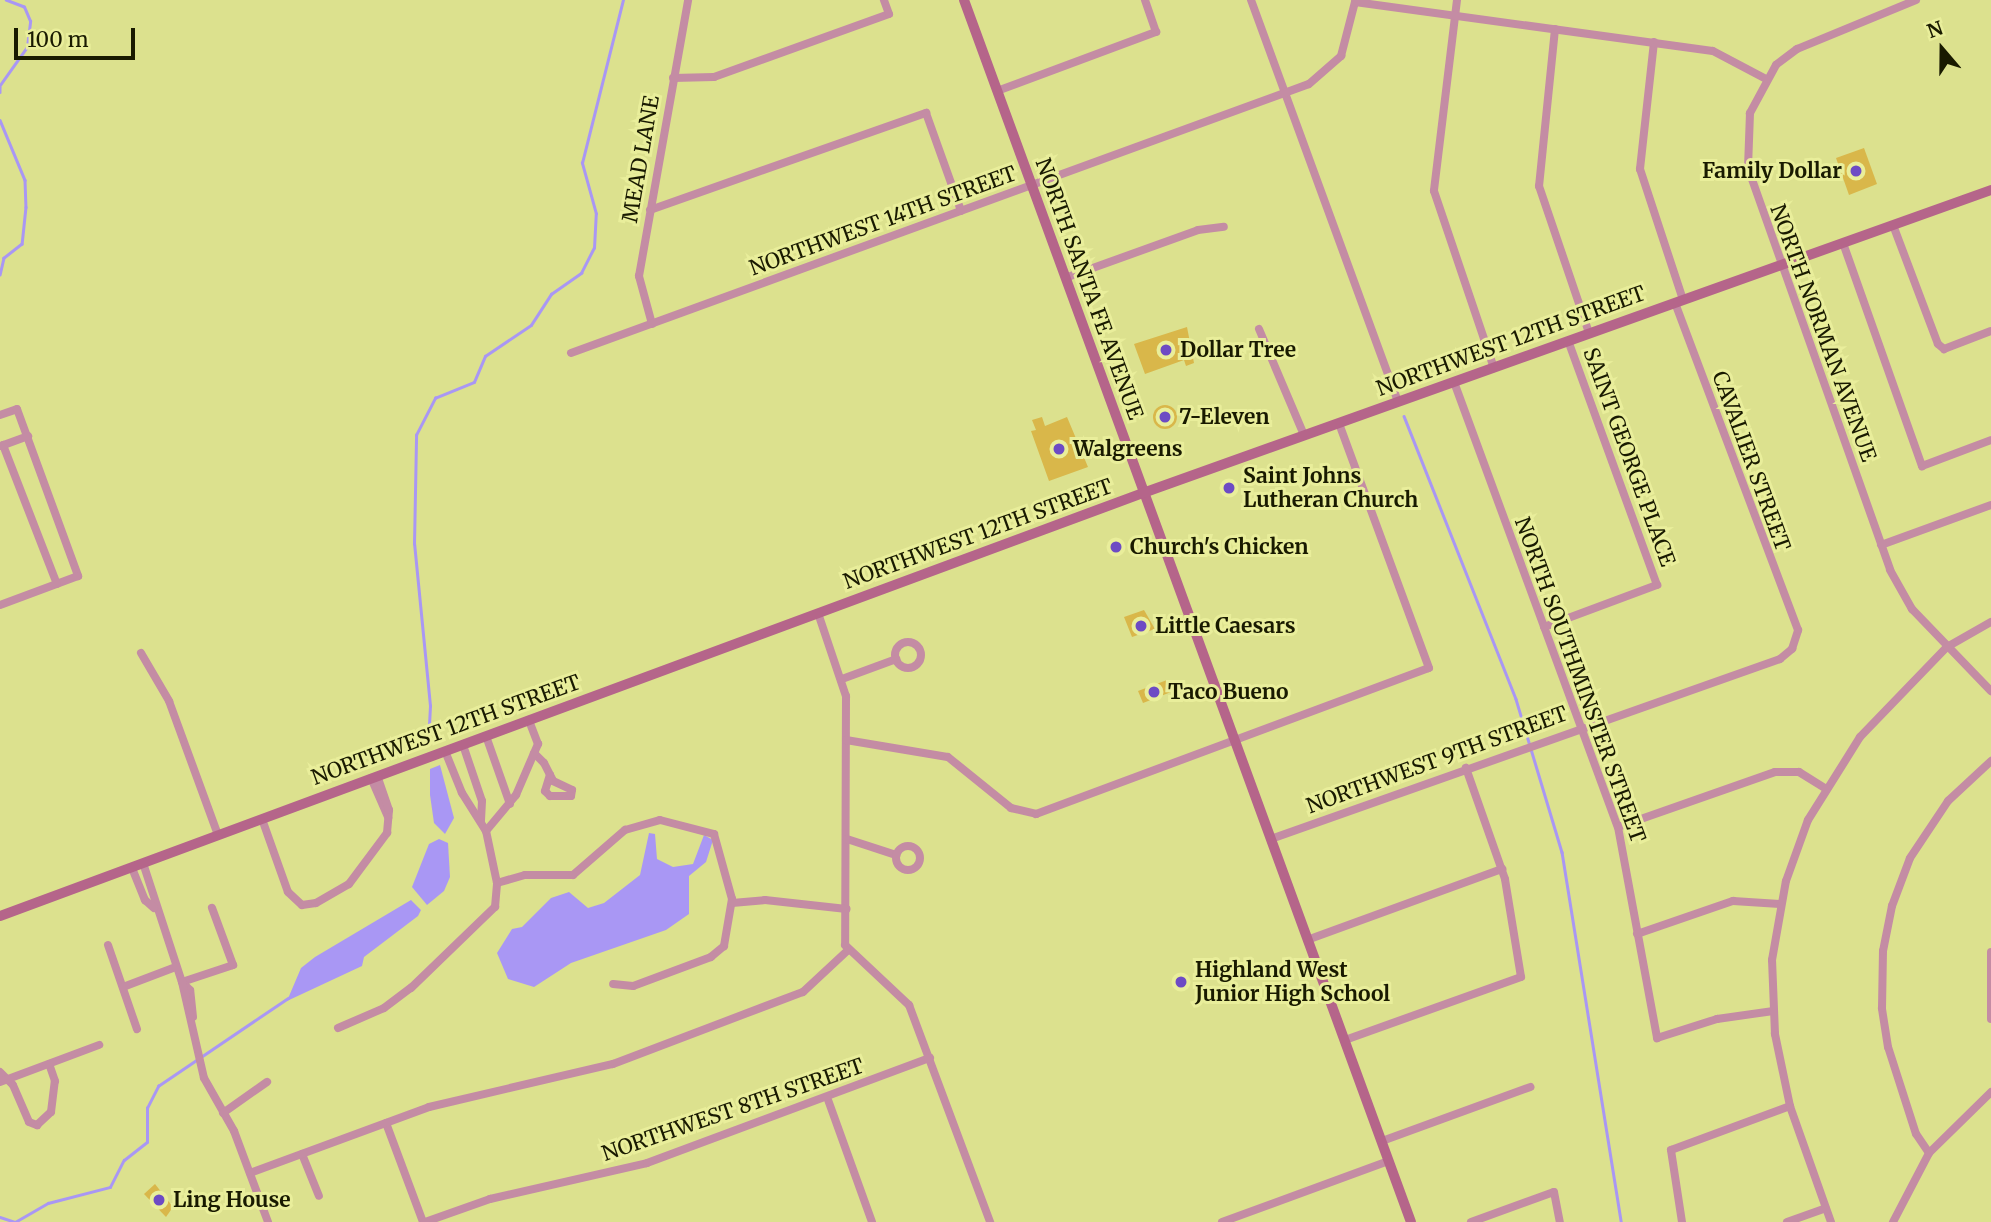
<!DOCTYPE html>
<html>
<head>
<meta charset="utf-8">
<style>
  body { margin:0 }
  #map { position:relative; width:1991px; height:1222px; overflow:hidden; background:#dce18e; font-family:Merriweather,serif }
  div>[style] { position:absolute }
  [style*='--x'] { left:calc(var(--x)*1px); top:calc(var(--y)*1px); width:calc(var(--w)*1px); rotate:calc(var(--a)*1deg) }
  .water>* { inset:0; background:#a997f4 }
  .stream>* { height:2.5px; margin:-1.25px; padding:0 1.25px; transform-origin:1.25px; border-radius:1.25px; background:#a997f4 }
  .building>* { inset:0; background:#d9b74a }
  .round { border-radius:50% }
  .minor>* { height:8px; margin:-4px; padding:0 4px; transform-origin:4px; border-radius:4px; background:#c48ca4 }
  .minor>.ring { margin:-4px; padding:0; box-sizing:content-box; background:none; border:8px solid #c48ca4; border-radius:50% }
  .secondary>* { height:10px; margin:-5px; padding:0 5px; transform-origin:5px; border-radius:5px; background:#b5658a }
  .dots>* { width:19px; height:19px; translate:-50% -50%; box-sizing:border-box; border:4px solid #e9ee9b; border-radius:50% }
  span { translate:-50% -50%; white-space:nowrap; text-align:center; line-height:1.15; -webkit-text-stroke:6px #e9ee9b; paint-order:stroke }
  .street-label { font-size:21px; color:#191a00 }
  .poi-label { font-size:21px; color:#191a00; font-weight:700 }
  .right { translate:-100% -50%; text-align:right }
  .left { translate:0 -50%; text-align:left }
  .north { position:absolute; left:1907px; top:14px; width:70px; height:70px; -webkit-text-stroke:5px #e9ee9b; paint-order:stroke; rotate:340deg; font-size:19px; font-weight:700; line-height:28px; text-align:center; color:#191a00 }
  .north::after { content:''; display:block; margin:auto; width:24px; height:32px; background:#191a00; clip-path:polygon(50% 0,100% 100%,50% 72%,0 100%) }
  .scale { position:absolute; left:14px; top:28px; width:121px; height:32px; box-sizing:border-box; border:4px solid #191a00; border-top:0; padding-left:9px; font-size:21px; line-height:24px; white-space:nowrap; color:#191a00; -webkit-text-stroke:5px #e9ee9b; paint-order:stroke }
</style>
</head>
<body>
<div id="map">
  <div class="water">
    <i style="clip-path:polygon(440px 765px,454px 818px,445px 834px,434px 823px,430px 795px,430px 769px)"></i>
    <i style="clip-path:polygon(649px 833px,655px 834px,657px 859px,673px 867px,693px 864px,704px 835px,713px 840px,706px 862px,689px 876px,689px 914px,666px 930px,571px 963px,534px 987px,508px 979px,497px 953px,512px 929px,522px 927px,551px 898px,569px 892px,588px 908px,604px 903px,640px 875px)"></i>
    <i style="clip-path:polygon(439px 839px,448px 843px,450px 877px,444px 891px,427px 905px,412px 887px,429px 844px)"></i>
    <i style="clip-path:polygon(411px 900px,421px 910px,418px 916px,364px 957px,362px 966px,287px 1001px,301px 968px,315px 957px)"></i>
  </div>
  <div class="stream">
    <i style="--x:0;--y:85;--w:47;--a:-54.6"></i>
    <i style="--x:27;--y:47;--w:26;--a:-83"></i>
    <i style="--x:30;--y:21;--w:15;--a:-113"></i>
    <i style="--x:24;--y:7;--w:19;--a:-159"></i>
    <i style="--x:0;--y:87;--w:5;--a:90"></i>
    <i style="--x:0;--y:120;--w:65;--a:67.4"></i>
    <i style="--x:25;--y:180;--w:27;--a:88"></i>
    <i style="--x:26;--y:207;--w:37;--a:96"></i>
    <i style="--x:22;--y:244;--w:23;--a:142"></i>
    <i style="--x:4;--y:258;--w:17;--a:103"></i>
    <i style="--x:1404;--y:416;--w:304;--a:68.4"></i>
    <i style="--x:1516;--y:699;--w:160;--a:73.3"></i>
    <i style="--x:1562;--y:852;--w:375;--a:80.9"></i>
    <i style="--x:428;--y:744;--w:38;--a:-87"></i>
    <i style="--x:430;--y:706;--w:163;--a:-95.6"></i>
    <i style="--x:414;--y:544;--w:109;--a:-88.9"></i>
    <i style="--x:416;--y:435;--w:42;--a:-62.8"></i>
    <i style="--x:435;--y:398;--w:42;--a:-22.3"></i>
    <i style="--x:474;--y:382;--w:28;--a:-67"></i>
    <i style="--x:485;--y:356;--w:55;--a:-34"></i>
    <i style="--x:531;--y:325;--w:37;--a:-57"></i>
    <i style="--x:551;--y:294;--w:37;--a:-35"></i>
    <i style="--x:581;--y:273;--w:28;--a:-63"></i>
    <i style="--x:594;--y:248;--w:34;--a:-87"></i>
    <i style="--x:596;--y:214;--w:53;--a:-105.4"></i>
    <i style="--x:582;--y:163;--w:168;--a:-75.9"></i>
    <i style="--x:0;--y:1217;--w:16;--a:18"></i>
    <i style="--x:15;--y:1222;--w:38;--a:-30"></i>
    <i style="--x:48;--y:1203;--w:64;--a:-14.5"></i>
    <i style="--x:110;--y:1187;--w:30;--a:-63"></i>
    <i style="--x:124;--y:1160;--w:29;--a:-38"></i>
    <i style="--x:147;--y:1142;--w:34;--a:-90"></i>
    <i style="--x:147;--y:1108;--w:25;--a:-63"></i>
    <i style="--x:158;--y:1086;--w:157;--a:-34.1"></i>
  </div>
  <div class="building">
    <i style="clip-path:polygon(1864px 148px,1877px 184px,1849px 195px,1836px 158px)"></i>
    <i style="clip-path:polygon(1187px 327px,1194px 363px,1186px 366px,1184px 360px,1145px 374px,1134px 344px)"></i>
    <i class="round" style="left:1153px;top:405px;width:24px;height:24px"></i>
    <i style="clip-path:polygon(1042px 417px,1045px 426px,1067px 417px,1088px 467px,1049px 481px,1031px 431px,1036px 430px,1032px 420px)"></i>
    <i class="round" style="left:1107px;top:538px;width:18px;height:18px"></i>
    <i style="clip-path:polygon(1144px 610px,1155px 629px,1132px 637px,1124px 617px)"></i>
    <i style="clip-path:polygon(1167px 680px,1171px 692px,1143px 703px,1138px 691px)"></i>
    <i style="clip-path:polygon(155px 1184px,173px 1207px,166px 1217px,144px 1194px)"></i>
  </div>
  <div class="minor">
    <i style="--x:1251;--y:0;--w:428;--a:69.9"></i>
    <i style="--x:1457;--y:0;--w:192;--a:96.9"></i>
    <i style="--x:1434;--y:191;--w:187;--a:71.3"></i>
    <i style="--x:1916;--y:0;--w:129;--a:157.6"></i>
    <i style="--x:1797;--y:49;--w:26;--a:143"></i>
    <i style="--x:1776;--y:65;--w:55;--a:118.4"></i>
    <i style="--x:1750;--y:113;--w:55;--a:92.1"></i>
    <i style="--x:1748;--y:168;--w:426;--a:70.5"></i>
    <i style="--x:1890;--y:570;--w:45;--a:60.6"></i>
    <i style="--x:1912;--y:609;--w:114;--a:46.1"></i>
    <i style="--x:1555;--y:29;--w:158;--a:95.8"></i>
    <i style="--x:1539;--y:186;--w:155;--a:71.2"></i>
    <i style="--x:1654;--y:42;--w:128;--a:96.3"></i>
    <i style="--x:1640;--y:169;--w:138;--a:71.8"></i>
    <i style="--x:673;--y:78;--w:41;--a:-1.4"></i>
    <i style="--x:714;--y:77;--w:186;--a:-19.8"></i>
    <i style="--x:889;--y:14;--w:15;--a:-110"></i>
    <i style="--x:997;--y:91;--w:170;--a:-20.4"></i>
    <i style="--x:1156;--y:32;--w:34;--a:-109"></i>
    <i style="--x:650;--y:210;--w:293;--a:-19.4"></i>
    <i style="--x:926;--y:113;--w:104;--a:70.3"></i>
    <i style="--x:1893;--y:225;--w:127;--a:69.3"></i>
    <i style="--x:1938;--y:344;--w:8;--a:40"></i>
    <i style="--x:1944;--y:349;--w:50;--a:-21"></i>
    <i style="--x:1843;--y:243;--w:237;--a:70.5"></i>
    <i style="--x:1922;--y:466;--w:74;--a:-20.6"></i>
    <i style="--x:1065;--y:278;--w:141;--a:-19.8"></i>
    <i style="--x:1198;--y:230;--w:26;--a:-7"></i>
    <i style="--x:652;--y:324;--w:50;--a:-105.2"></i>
    <i style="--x:639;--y:276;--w:280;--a:-79.9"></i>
    <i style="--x:1259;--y:329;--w:115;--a:67"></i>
    <i style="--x:571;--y:353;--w:785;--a:-20.03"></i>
    <i style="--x:1309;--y:84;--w:43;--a:-41.2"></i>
    <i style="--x:1341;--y:56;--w:56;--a:-75.5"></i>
    <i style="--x:1355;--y:2;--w:361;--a:7.8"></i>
    <i style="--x:1713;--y:51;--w:60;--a:27.8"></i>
    <i style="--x:1454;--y:382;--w:474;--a:69.8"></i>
    <i style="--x:1618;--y:827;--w:215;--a:79.5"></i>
    <i style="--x:1657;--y:1038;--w:63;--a:-17.6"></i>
    <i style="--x:1717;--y:1019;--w:57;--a:-8.1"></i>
    <i style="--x:0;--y:415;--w:18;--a:-19"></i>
    <i style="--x:17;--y:409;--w:178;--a:69.9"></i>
    <i style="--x:78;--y:576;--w:83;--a:159.6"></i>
    <i style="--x:3;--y:445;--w:149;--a:68.8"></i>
    <i style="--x:1;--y:446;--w:29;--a:-20"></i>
    <i style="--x:1881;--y:545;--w:117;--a:-20"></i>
    <i style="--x:818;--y:613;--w:88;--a:71.4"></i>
    <i style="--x:846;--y:696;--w:249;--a:90.2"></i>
    <i style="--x:845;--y:945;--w:88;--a:43.2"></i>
    <i style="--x:909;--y:1005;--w:232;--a:69.5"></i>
    <i style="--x:1544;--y:627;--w:121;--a:-20.4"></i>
    <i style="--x:1657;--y:585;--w:260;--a:-110"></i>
    <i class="ring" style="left:895px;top:642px;width:18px;height:18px"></i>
    <i style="--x:141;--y:653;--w:56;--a:59.7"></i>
    <i style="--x:169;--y:701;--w:143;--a:69.9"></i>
    <i style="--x:842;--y:679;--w:58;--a:-20.3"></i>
    <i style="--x:486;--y:736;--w:72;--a:70.6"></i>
    <i style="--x:846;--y:740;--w:103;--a:9.5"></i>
    <i style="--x:948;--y:757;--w:81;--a:39"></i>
    <i style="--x:1011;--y:808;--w:26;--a:13"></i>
    <i style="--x:1036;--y:814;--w:419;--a:-20.4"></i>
    <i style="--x:1429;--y:668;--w:261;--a:-110.2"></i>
    <i style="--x:463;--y:745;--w:59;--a:71.3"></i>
    <i style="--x:482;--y:801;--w:20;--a:93"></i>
    <i style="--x:534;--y:753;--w:14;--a:45"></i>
    <i style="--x:544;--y:763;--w:20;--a:63"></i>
    <i style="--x:553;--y:781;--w:21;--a:25"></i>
    <i style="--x:572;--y:790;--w:6;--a:99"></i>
    <i style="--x:571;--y:796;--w:21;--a:180"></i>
    <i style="--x:550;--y:796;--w:7;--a:-135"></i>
    <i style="--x:545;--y:791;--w:17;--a:-73"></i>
    <i style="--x:371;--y:778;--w:43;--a:66.4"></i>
    <i style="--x:262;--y:819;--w:77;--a:70.4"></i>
    <i style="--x:288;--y:892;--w:19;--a:43"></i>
    <i style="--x:302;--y:905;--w:14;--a:-8"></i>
    <i style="--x:316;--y:903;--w:38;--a:-30"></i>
    <i style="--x:349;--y:884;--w:64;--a:-53.3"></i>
    <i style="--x:387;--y:833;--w:23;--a:-85"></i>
    <i style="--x:389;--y:810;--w:36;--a:-109"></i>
    <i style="--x:1618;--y:827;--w:166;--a:-19.3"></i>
    <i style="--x:1775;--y:772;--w:24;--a:0"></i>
    <i style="--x:1799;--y:772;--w:31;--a:32"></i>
    <i style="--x:486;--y:831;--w:47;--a:-50.2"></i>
    <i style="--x:516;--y:795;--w:56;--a:-66.7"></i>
    <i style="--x:538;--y:744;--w:26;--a:-111"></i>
    <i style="--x:847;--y:839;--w:52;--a:18.1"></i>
    <i style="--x:1271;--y:839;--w:540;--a:-19.48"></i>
    <i style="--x:1780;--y:659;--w:16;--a:-40"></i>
    <i style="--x:1792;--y:649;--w:20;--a:-72"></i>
    <i style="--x:1798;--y:630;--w:349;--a:-110.6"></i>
    <i class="ring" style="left:896px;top:846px;width:16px;height:16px"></i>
    <i style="--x:143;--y:863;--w:125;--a:71.9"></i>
    <i style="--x:182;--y:982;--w:54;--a:-18.4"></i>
    <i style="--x:233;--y:965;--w:61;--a:-110.2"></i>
    <i style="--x:132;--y:868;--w:35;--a:68"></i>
    <i style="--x:145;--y:900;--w:12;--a:42"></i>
    <i style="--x:497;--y:883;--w:29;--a:-16"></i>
    <i style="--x:525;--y:875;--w:48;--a:0"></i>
    <i style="--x:573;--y:875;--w:69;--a:-40.9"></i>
    <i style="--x:625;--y:830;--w:36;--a:-16"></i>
    <i style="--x:660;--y:820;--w:56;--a:14.5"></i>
    <i style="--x:714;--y:834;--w:67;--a:74.5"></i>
    <i style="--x:732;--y:899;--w:48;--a:99.7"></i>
    <i style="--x:724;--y:946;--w:17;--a:140"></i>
    <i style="--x:711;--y:957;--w:83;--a:159.6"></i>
    <i style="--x:633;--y:986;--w:20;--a:-174"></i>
    <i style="--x:732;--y:903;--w:33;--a:-5"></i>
    <i style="--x:765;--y:900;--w:82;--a:6.3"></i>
    <i style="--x:1637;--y:934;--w:102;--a:-19"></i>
    <i style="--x:1733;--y:901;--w:47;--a:3.7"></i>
    <i style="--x:1307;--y:940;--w:208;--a:-20"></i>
    <i style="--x:108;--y:945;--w:89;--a:71"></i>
    <i style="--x:1991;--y:952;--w:67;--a:90"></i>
    <i style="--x:123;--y:987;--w:57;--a:-20.7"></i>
    <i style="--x:193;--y:1017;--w:27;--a:-96"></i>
    <i style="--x:190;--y:990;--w:11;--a:-135"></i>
    <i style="--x:182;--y:982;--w:98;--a:77.1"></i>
    <i style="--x:204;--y:1078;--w:61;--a:60.5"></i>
    <i style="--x:234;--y:1131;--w:97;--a:69.5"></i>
    <i style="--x:338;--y:1028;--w:50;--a:-23.5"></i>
    <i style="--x:384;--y:1008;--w:34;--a:-37"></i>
    <i style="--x:411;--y:988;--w:117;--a:-44"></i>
    <i style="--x:495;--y:907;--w:24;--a:-85"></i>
    <i style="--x:497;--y:883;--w:53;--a:-101.9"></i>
    <i style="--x:486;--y:831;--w:45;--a:-122.3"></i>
    <i style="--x:462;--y:793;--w:45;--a:-112"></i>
    <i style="--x:1345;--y:1040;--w:187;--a:-19.7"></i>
    <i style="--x:1521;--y:977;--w:99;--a:-99.3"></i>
    <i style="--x:1505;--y:879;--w:118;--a:-109.4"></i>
    <i style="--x:0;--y:1072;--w:18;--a:45"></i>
    <i style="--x:13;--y:1085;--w:40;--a:66.6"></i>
    <i style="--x:29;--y:1122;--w:9;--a:21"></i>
    <i style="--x:37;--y:1125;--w:19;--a:-43"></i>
    <i style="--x:51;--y:1112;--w:31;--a:-83"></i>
    <i style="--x:55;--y:1081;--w:18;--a:-109"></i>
    <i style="--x:0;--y:1082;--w:106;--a:-20.5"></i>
    <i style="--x:827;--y:1097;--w:133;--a:70.2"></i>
    <i style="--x:223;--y:1113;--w:54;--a:-35.2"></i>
    <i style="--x:386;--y:1123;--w:106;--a:69.5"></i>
    <i style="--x:1382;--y:1141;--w:158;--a:-20"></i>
    <i style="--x:1929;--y:1153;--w:23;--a:-124"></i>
    <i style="--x:1916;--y:1134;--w:91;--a:-107.8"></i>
    <i style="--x:1888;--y:1047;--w:39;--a:-99"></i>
    <i style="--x:1882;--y:1008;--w:57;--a:-89"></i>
    <i style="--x:1883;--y:951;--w:46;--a:-78.7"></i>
    <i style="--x:1892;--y:906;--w:51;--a:-69.4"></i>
    <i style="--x:1910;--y:858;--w:69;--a:-56.3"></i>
    <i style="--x:1948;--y:801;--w:59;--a:-42.9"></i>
    <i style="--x:302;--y:1154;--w:45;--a:68"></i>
    <i style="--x:250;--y:1173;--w:191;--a:-20.2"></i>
    <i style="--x:429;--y:1107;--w:189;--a:-13.2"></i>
    <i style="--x:613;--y:1064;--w:203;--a:-20.8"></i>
    <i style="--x:803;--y:992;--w:60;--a:-43"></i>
    <i style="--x:425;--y:1222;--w:69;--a:-19.5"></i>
    <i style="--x:490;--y:1199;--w:161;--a:-12.9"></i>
    <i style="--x:647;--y:1163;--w:302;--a:-20.4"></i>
    <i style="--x:1222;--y:1222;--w:178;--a:-20.1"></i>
    <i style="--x:1471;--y:1222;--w:88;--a:-19.9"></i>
    <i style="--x:1554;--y:1192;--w:31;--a:79"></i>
    <i style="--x:1682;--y:1222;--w:73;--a:-98.7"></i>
    <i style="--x:1671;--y:1150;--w:127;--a:-20.3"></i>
    <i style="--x:1787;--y:1222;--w:41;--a:-19.7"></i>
    <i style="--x:1831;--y:1222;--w:123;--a:-109.5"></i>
    <i style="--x:1790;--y:1106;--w:74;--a:-101.8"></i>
    <i style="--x:1775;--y:1034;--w:74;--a:-92.3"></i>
    <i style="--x:1772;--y:960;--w:80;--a:-80"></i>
    <i style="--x:1786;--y:881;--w:65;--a:-70.2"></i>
    <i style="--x:1808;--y:820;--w:98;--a:-57.9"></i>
    <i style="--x:1860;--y:737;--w:125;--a:-46"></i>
    <i style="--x:1947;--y:647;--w:51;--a:-29.6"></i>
    <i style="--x:1893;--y:1222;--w:78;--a:-62.4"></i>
    <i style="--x:1929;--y:1153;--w:87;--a:-44.5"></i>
  </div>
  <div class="secondary">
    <i style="--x:964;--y:0;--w:1301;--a:69.91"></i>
    <i style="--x:0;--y:916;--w:1219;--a:-20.31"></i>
    <i style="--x:1143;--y:493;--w:901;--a:-19.66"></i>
  </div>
  <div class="dots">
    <i style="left:1856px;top:171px;background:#6d4bc4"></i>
    <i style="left:1166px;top:350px;background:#6d4bc4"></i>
    <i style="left:1165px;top:417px;background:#6d4bc4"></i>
    <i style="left:1059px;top:449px;background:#6d4bc4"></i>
    <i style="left:1229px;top:488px;background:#6d4bc4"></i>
    <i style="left:1116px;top:547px;background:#6d4bc4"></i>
    <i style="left:1141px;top:626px;background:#6d4bc4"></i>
    <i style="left:1154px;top:692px;background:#6d4bc4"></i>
    <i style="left:1181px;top:982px;background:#6d4bc4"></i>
    <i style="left:159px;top:1200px;background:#6d4bc4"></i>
  </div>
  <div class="street-label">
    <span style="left:641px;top:159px;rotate:-80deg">MEAD LANE</span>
    <span style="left:883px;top:221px;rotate:-20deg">NORTHWEST 14TH STREET</span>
    <span style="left:1089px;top:289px;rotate:70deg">NORTH SANTA FE AVENUE</span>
    <span style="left:1823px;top:333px;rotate:70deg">NORTH NORMAN AVENUE</span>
    <span style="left:1511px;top:341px;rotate:-20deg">NORTHWEST 12TH STREET</span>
    <span style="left:1629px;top:457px;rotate:70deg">SAINT GEORGE PLACE</span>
    <span style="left:1751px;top:461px;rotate:70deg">CAVALIER STREET</span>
    <span style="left:978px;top:534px;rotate:-20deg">NORTHWEST 12TH STREET</span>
    <span style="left:1580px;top:680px;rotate:70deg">NORTH SOUTHMINSTER STREET</span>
    <span style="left:446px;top:730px;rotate:-20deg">NORTHWEST 12TH STREET</span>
    <span style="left:1437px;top:760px;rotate:-20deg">NORTHWEST 9TH STREET</span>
    <span style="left:733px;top:1110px;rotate:-19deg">NORTHWEST 8TH STREET</span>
  </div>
  <div class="poi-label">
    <span class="right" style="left:1842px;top:171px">Family Dollar</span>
    <span class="left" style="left:1180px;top:350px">Dollar Tree</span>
    <span class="left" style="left:1179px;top:417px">7-Eleven</span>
    <span class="left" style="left:1073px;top:449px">Walgreens</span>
    <span class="left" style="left:1243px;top:488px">Saint Johns<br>Lutheran Church</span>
    <span class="left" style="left:1130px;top:547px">Church's Chicken</span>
    <span class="left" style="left:1155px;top:626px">Little Caesars</span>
    <span class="left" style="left:1168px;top:692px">Taco Bueno</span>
    <span class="left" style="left:1195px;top:982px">Highland West<br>Junior High School</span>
    <span class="left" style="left:173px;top:1200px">Ling House</span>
  </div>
  <div class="north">N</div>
  <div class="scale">100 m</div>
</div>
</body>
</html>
